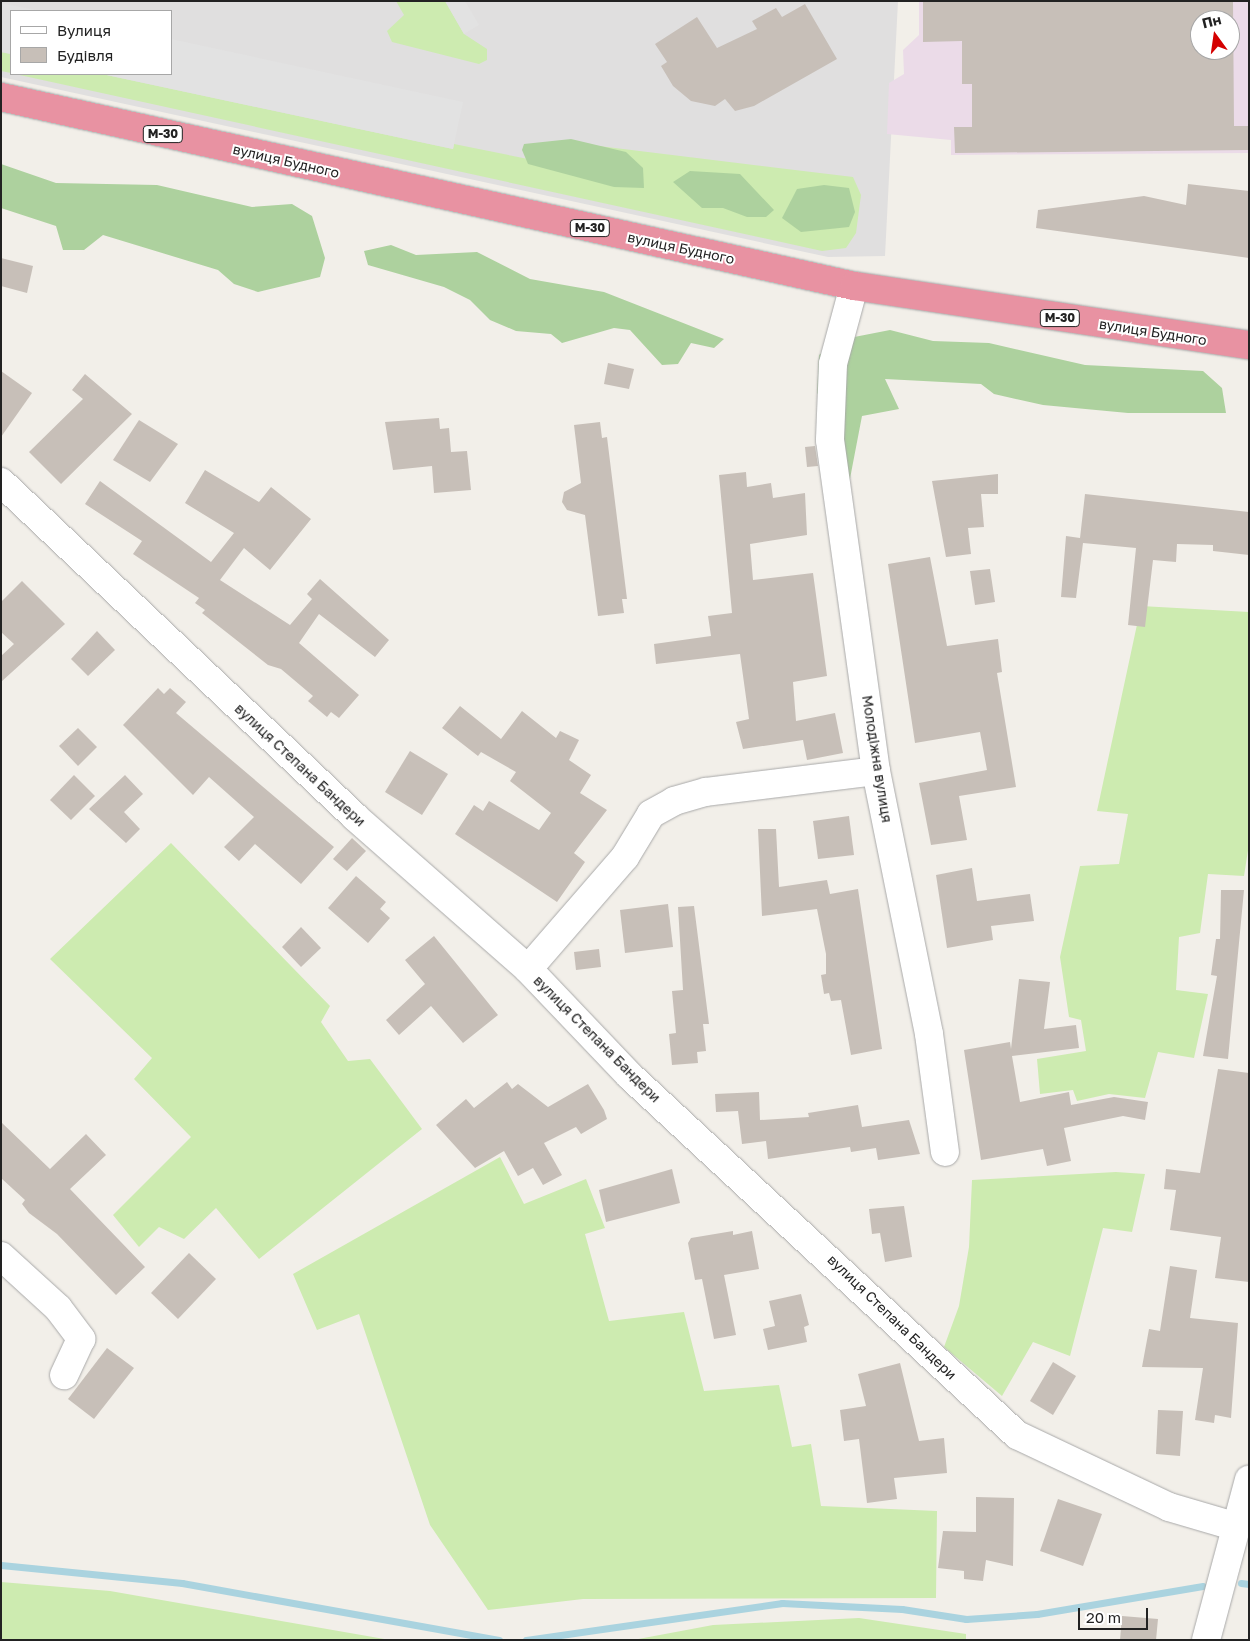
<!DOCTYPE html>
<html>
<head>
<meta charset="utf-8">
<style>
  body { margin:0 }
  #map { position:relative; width:1250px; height:1641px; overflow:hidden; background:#f2efe9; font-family:"Golos Text",sans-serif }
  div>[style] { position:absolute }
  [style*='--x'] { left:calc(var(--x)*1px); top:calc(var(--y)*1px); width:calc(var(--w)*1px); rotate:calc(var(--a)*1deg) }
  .residential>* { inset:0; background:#e0dfdf }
  .industrial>* { inset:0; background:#ebdbe8 }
  .grass>* { inset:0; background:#cdebb0 }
  .forest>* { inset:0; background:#add19e }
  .parking>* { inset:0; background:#e2e2e2 }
  .stream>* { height:7px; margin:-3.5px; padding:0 3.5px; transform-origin:3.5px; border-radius:3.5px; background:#aad3df }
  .building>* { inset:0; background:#c7bfb8 }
  .roads { filter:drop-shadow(0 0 1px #a9a9a9) drop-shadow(0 0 1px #a9a9a9) }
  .minor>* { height:28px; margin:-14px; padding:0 14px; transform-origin:14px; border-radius:14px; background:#fff }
  .highway>* { height:28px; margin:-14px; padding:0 14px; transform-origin:14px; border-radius:14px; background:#e892a2 }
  span { translate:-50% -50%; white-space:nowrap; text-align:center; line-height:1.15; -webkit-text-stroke:4px #fff; paint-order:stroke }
  .shield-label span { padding:1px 4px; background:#fff; border:1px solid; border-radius:4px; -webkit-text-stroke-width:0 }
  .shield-label { font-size:12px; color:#222; font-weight:700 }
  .street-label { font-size:14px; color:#222 }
  .frame { position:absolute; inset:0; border:2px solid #222; pointer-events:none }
  .legend { position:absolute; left:10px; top:10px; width:162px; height:65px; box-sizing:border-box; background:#fff; border:1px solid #a7a7a7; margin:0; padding:6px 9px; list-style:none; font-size:15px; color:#222 }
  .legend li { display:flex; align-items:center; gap:10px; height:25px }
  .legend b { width:25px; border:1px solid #a7a7a7 }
  .north { position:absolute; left:1190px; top:10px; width:50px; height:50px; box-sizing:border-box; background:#fff; border:1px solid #a7a7a7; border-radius:50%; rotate:346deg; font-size:14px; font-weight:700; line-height:20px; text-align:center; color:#222 }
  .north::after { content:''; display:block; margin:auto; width:18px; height:22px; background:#d40000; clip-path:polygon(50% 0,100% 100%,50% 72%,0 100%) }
  .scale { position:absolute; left:1078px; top:1608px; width:70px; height:22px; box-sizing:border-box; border:2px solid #222; border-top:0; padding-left:6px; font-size:15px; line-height:18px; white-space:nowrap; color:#222; -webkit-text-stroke:4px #fff; paint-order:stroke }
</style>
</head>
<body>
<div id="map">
  <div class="residential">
    <i style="clip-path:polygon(evenodd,1px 1px,898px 1px,885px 256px,828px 257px,1px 77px,1px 1px,11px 11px,171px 11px,171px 74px,11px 74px,11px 11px)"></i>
  </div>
  <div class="industrial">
    <i style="clip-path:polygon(evenodd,919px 1px,1249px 1px,1249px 153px,951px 155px,951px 140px,887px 134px,889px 83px,904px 74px,903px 50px,919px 35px,919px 1px,1200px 20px,1230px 20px,1230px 50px,1200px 50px,1200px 20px)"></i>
  </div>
  <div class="grass">
    <i style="clip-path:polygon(396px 1px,445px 1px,464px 34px,487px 49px,487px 60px,479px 64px,392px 42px,387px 31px,404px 15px)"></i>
    <i style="clip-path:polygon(1px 52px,11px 54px,11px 73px,1px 71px)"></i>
    <i style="clip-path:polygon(15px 74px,102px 74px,453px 149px,454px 144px,553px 164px,558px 141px,853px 177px,861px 195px,856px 233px,846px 248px,822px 251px)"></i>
    <i style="clip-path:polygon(1141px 606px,1249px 612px,1249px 844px,1244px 876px,1208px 874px,1200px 933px,1179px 937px,1176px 990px,1208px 994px,1194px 1058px,1158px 1052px,1145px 1098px,1109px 1094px,1077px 1101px,1073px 1090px,1040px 1094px,1037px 1059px,1086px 1051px,1081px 1020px,1069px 1017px,1060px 957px,1080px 866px,1119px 864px,1128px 814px,1097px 811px)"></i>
    <i style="clip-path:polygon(171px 843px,330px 1006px,321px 1022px,348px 1061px,370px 1059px,422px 1129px,259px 1259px,216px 1208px,184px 1239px,159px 1227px,139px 1247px,113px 1215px,191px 1137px,134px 1079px,152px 1058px,50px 959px)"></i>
    <i style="clip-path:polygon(500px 1157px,524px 1204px,586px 1179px,605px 1228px,585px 1234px,609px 1321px,684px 1312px,704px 1391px,779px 1385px,792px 1447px,811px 1444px,821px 1506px,937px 1511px,936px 1598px,583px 1599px,488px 1610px,430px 1525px,359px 1314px,317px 1330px,293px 1274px)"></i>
    <i style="clip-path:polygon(1116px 1172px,1145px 1174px,1132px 1232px,1103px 1228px,1070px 1356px,1033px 1342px,1002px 1396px,944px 1347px,959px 1306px,969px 1247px,972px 1180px)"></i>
    <i style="clip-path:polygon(1px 1582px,110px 1591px,390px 1640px,1px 1640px)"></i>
    <i style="clip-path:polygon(859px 1618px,966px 1634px,966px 1640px,633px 1640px,713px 1625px)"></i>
  </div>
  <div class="forest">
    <i style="clip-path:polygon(571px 139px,626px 152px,643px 168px,644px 188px,614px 187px,528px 164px,522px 150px,524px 144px)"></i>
    <i style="clip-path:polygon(1px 164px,56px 183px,157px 185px,252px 207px,292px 204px,312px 216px,325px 258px,320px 277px,258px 292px,234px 284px,218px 270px,103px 235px,84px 250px,63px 250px,56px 226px,1px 208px)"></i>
    <i style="clip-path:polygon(690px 171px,740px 174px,774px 210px,766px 217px,747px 217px,723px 208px,702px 208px,673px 182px)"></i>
    <i style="clip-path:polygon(824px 185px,849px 188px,855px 212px,849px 227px,801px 232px,782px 218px,797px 189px)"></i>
    <i style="clip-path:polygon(391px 245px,416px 255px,477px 252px,530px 279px,604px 292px,724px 339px,714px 348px,691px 343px,678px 364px,662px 365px,630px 330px,614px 328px,562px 343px,551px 334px,516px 331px,490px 320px,470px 300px,444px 287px,368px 265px,364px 251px)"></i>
    <i style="clip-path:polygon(890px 330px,933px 341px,989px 343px,1085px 365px,1203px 371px,1222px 388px,1226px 413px,1128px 413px,1043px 405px,994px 394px,981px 384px,885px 379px,899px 409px,862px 416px,848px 489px,831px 415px,817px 393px,819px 355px,839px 340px)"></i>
  </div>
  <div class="parking">
    <i style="clip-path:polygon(445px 1px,465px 1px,479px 25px,464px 34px)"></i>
    <i style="clip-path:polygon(1px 3px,41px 11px,11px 11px,11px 54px,1px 52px)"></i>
    <i style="clip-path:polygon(171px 39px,463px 102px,453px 149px,102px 74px,171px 74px)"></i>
  </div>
  <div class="stream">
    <i style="--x:1;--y:1565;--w:182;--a:5.7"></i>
    <i style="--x:182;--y:1583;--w:322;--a:10.2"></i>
    <i style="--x:1241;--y:1583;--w:8;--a:7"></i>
    <i style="--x:526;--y:1640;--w:259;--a:-8.2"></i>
    <i style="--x:782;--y:1603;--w:120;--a:2.9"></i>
    <i style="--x:902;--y:1609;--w:65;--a:8.9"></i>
    <i style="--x:966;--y:1619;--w:71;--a:-4"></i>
    <i style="--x:1037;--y:1614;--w:168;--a:-9.6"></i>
  </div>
  <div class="building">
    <i style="clip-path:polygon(evenodd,923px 1px,1233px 1px,1234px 126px,1249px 126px,1249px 150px,955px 153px,954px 127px,972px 127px,972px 84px,962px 84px,962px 41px,923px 42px,923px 1px,1200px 20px,1230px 20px,1230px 50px,1200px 50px,1200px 20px)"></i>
    <i style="clip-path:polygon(805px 4px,837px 59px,754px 106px,735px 111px,725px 99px,715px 106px,691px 101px,673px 86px,661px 66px,667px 62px,655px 44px,697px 17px,717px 48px,757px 29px,752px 21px,776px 8px,782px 17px)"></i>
    <i style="clip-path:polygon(1188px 184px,1249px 191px,1249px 258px,1036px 228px,1038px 210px,1144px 196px,1186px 205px)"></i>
    <i style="clip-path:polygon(1px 258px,33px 266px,27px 293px,1px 286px)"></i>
    <i style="clip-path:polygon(608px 363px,634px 369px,629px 389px,604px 384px)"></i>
    <i style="clip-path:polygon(1px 371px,32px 393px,1px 437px)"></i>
    <i style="clip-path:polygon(85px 374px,132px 414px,61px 484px,29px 452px,83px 399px,72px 390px)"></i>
    <i style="clip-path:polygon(439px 418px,440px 429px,449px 428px,451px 452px,467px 451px,471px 490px,434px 493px,432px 466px,393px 470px,385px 422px)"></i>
    <i style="clip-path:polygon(139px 420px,178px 444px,150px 482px,113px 460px)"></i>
    <i style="clip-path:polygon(600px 422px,602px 438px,607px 437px,627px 599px,622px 599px,624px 613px,598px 616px,585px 515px,567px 510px,562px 502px,564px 492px,581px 483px,574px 425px)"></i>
    <i style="clip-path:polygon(815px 446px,818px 466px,807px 467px,805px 447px)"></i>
    <i style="clip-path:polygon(205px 470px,259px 502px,271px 487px,311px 519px,270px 570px,244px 548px,220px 580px,290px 625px,312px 599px,307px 594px,320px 579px,389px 640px,375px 657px,319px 614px,299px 643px,359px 695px,339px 718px,331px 712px,327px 717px,308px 701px,313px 696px,281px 669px,268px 665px,202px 613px,205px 610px,195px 603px,199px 598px,133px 554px,142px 541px,85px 504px,100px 481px,211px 562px,234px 533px,185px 503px)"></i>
    <i style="clip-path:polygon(746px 472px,747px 487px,771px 483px,773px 498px,805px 493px,807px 535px,750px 544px,753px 580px,813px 573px,827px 676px,793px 682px,796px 721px,835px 713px,843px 753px,807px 760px,803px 740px,743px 749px,736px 722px,749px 719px,740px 654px,656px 664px,654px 644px,711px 636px,708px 616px,732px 613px,719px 475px)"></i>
    <i style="clip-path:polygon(998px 474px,998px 494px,981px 494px,984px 527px,968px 528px,971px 554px,946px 557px,932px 481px)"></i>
    <i style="clip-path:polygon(1085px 494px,1249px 512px,1249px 555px,1213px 551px,1213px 545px,1177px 544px,1176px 562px,1153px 560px,1145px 627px,1128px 625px,1136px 548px,1083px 543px,1076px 598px,1061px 597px,1066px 536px,1080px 538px)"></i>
    <i style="clip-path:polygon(930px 557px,947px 646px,998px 639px,1002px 672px,997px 673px,1016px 787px,959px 796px,967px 840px,931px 845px,919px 783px,987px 770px,980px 732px,915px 743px,888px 564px)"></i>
    <i style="clip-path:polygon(990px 569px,995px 602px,975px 605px,970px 571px)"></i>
    <i style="clip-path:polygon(22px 581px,65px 624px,1px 682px,1px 656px,14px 644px,1px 632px,1px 602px)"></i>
    <i style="clip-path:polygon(97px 631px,115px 650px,88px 676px,71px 659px)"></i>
    <i style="clip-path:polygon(158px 688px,164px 694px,170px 688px,186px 702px,176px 713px,334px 847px,301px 884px,255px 844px,239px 861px,224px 847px,254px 817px,209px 777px,193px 795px,123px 725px)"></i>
    <i style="clip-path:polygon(460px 706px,501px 739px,522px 711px,556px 738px,560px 731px,579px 740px,569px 760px,591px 775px,580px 793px,607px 810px,574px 853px,585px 862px,557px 902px,455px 834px,474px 805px,483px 811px,489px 801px,539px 830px,551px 813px,510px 781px,516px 772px,481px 752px,478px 756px,442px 728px)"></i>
    <i style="clip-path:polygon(78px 728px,97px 747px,78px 766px,59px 746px)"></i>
    <i style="clip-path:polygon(410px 751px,448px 774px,422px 815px,385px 792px)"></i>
    <i style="clip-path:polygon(74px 775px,95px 796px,71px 820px,50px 800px)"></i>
    <i style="clip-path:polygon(125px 775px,143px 794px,124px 812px,140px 829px,126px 843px,89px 809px)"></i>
    <i style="clip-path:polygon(849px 816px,854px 855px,818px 859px,813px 821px)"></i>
    <i style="clip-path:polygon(758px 829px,776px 829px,779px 887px,827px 880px,830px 894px,858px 889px,882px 1049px,851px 1055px,841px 1000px,831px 1001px,829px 993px,824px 994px,821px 975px,826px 974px,826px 954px,817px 909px,762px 916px)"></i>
    <i style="clip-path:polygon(352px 838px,366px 851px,347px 871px,333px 859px)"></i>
    <i style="clip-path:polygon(972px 868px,977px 901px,1030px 894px,1034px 921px,991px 926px,993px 940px,947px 948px,936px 875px)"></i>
    <i style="clip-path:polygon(356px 876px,386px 902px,380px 909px,390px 918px,368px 943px,328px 908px)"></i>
    <i style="clip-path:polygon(1221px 890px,1244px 890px,1228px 1059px,1203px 1056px,1217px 976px,1211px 975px,1216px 939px,1220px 939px)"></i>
    <i style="clip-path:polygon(668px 904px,673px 947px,625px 953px,620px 910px)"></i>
    <i style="clip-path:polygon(694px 906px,709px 1024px,703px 1024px,706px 1051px,697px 1052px,698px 1063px,672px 1065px,669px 1034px,676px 1033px,672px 991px,683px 990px,678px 907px)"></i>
    <i style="clip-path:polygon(301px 927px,321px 948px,301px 967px,282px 947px)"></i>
    <i style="clip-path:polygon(434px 936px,498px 1015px,463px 1043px,431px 1006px,399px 1035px,386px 1020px,425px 984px,405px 960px)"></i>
    <i style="clip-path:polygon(599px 949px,601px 967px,576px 970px,574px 952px)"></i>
    <i style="clip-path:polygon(1019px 979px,1050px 982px,1044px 1029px,1076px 1025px,1079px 1048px,1012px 1056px,1020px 1102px,1069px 1092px,1071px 1105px,1114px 1097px,1148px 1102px,1145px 1120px,1123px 1116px,1064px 1128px,1071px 1161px,1047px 1166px,1043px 1149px,981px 1160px,964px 1050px,1010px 1042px,1011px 1049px)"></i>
    <i style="clip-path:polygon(1218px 1069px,1249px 1073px,1249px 1282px,1215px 1278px,1221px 1237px,1170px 1230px,1176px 1190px,1164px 1189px,1166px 1169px,1200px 1173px)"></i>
    <i style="clip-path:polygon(507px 1082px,512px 1089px,518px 1084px,548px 1107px,588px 1084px,604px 1110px,607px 1119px,581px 1134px,576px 1127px,544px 1143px,562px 1175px,543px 1185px,533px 1168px,518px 1176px,504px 1151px,475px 1168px,436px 1125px,466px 1099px,474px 1108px)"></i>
    <i style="clip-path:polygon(759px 1092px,760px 1120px,809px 1117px,808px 1113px,858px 1105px,862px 1127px,909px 1120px,920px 1154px,878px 1160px,876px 1148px,851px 1152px,850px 1147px,768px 1159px,766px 1141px,742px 1144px,738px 1111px,716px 1112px,715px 1094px)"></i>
    <i style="clip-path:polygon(1px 1122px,50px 1169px,86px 1134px,106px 1155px,70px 1189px,145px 1267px,116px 1295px,57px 1234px,29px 1213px,22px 1204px,25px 1200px,1px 1178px)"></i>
    <i style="clip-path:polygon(672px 1169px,680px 1203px,606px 1222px,599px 1190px)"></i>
    <i style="clip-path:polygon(904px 1206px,912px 1257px,885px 1262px,880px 1233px,872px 1234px,869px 1209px)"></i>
    <i style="clip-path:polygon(733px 1231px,733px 1235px,752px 1231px,759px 1269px,724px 1275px,736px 1335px,714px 1339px,702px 1279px,695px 1280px,688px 1243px,691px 1238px)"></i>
    <i style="clip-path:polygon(189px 1253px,216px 1279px,178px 1319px,151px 1293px)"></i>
    <i style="clip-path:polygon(1170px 1266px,1197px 1270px,1190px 1318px,1238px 1323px,1231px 1418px,1215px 1415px,1214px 1423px,1195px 1420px,1203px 1368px,1142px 1367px,1149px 1329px,1160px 1331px)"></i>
    <i style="clip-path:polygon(801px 1294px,809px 1325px,804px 1327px,807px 1342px,768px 1350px,763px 1329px,775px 1326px,769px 1301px)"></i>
    <i style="clip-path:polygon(107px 1348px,134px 1368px,94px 1419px,68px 1399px)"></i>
    <i style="clip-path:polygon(1053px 1362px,1076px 1376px,1053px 1415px,1030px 1401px)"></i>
    <i style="clip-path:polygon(900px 1363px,919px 1441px,944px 1438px,947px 1473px,894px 1478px,897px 1499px,867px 1503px,859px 1439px,844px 1441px,840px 1410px,866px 1406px,858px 1374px)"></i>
    <i style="clip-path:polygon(1158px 1410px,1183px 1411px,1180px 1456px,1156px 1454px)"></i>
    <i style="clip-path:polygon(976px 1497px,1014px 1498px,1013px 1566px,986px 1560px,983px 1581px,964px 1579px,964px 1571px,938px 1568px,943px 1531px,976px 1532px)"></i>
    <i style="clip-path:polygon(1058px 1499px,1102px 1514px,1083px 1566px,1040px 1551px)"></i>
    <i style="clip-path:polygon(1122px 1616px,1158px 1619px,1156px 1640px,1120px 1640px)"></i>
  </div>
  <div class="roads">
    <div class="minor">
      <i style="--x:854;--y:286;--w:81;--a:105.1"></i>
      <i style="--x:833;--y:364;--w:76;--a:92.3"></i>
      <i style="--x:830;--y:440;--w:334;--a:82.1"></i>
      <i style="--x:876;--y:771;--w:268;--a:78.6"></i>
      <i style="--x:929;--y:1034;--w:119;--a:82.3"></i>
      <i style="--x:1;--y:482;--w:487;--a:43.4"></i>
      <i style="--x:355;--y:817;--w:230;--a:41.3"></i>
      <i style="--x:528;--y:969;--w:148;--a:46.4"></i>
      <i style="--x:630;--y:1076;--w:528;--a:42.85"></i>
      <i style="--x:1017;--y:1435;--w:168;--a:25.3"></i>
      <i style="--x:1169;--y:1507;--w:71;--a:16.4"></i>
      <i style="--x:528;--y:969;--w:148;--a:-49.1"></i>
      <i style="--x:625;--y:857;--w:50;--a:-58.8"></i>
      <i style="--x:651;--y:814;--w:26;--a:-29"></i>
      <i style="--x:674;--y:801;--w:33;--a:-16"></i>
      <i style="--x:706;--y:792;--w:171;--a:-7"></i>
      <i style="--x:1;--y:1256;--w:77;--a:42.4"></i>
      <i style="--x:58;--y:1308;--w:39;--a:53"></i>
      <i style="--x:81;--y:1339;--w:40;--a:115"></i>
      <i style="--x:1206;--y:1640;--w:166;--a:-75"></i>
    </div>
    <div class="highway">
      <i style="--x:1;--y:97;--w:874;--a:12.49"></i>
      <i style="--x:854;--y:286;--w:399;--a:8.5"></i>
    </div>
  </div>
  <div class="shield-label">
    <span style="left:163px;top:134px">М-30</span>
    <span style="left:590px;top:228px">М-30</span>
    <span style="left:1060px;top:318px">М-30</span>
  </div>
  <div class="street-label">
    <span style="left:286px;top:161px;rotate:13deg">вулиця Будного</span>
    <span style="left:681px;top:248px;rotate:12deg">вулиця Будного</span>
    <span style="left:1153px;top:332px;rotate:9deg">вулиця Будного</span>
    <span style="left:877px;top:759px;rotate:81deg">Молодіжна вулиця</span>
    <span style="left:300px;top:765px;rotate:43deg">вулиця Степана Бандери</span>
    <span style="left:597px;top:1039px;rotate:45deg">вулиця Степана Бандери</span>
    <span style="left:892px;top:1317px;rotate:44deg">вулиця Степана Бандери</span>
  </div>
  <div class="frame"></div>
  <ul class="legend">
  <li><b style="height:6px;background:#fff"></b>Вулиця</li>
  <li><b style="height:14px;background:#c7bfb8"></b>Будівля</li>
  </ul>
  <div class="north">Пн</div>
  <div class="scale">20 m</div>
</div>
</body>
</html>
